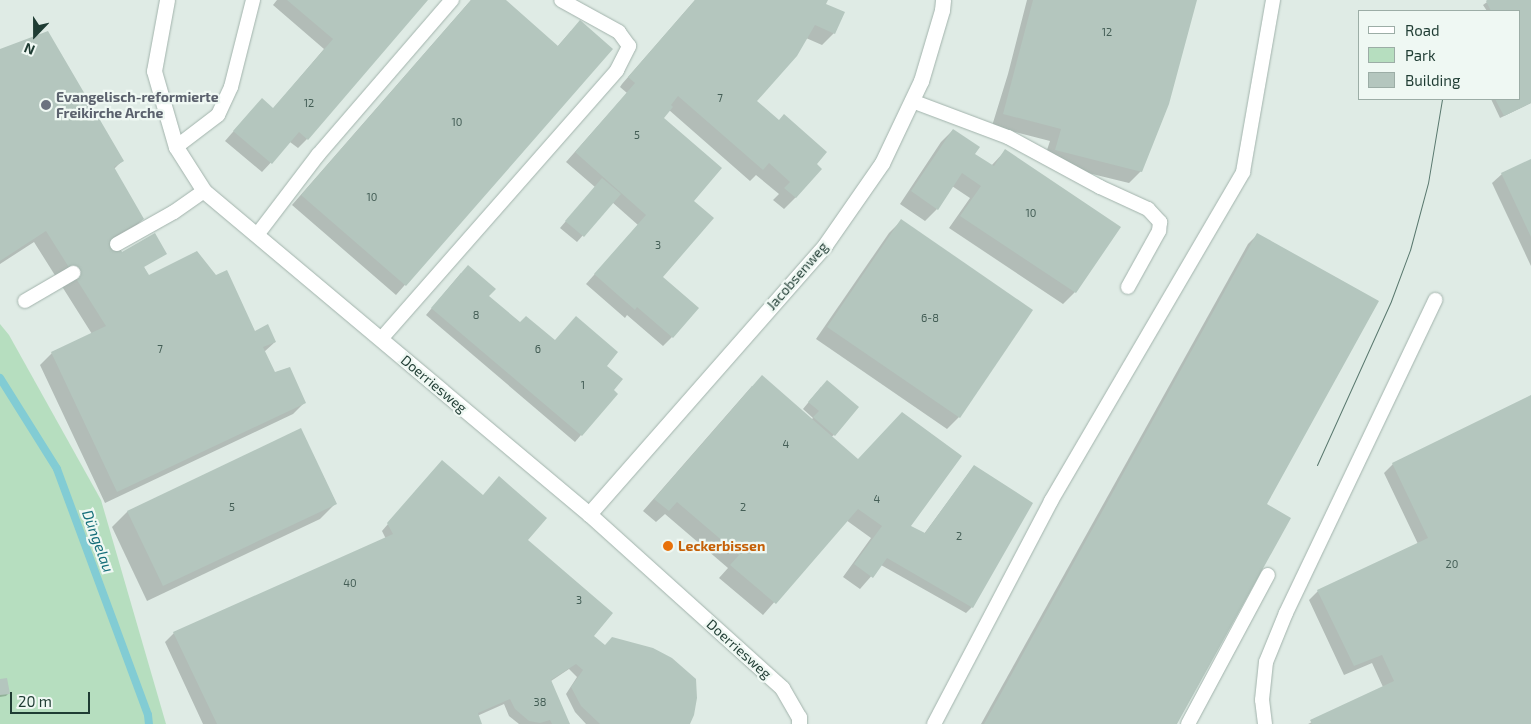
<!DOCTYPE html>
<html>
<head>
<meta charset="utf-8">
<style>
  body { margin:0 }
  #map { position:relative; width:1531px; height:724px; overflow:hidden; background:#dfebe5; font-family:"Exo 2",sans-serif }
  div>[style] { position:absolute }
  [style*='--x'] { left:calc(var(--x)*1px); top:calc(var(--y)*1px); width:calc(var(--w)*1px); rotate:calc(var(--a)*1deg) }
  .green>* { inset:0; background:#b6debf }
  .shadow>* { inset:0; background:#0003 }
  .stream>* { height:8px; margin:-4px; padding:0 4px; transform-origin:4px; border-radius:4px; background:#82ccd4 }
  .building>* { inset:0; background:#b4c6be }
  .roads { filter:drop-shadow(0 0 1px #a2b3ac) drop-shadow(0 0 1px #a2b3ac) }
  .service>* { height:14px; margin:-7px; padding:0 7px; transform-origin:7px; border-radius:7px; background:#fff }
  .minor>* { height:15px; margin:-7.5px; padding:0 7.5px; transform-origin:7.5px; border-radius:7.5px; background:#fff }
  .tram>* { height:1px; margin:-0.5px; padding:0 0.5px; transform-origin:0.5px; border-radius:0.5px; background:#59786e }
  .dots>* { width:14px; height:14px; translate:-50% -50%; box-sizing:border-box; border:2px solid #eff8f3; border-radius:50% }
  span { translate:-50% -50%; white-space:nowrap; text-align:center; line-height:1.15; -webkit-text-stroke:4.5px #eff8f3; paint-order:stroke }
  .number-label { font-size:11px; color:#445e56 }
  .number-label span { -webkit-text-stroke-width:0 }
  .worship-label { font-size:14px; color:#5b616d; font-weight:700 }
  .left { translate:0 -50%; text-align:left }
  .street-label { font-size:14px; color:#1f3c33 }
  .food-label { font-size:14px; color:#c56008; font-weight:700 }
  .water-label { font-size:15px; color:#166f7b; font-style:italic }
  .legend { position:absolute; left:1358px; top:10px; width:162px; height:90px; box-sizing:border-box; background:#eff8f3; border:1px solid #9cada6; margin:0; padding:6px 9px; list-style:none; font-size:15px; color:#1f3c33 }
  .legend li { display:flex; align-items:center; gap:10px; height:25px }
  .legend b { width:25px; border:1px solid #9cada6 }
  .north { position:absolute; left:10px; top:10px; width:50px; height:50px; -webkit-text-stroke:4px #eff8f3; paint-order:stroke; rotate:202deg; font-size:14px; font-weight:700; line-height:20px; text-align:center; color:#1f3c33 }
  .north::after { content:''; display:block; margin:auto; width:18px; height:22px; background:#1f3c33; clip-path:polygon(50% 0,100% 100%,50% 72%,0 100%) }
  .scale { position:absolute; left:10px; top:692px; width:80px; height:22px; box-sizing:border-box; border:2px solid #1f3c33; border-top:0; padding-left:6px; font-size:15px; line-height:18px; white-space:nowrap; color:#1f3c33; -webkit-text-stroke:4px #eff8f3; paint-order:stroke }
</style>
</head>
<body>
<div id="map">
  <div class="green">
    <i style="clip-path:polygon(0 324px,9px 335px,101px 500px,166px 724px,0 724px)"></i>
  </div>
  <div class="shadow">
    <i style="clip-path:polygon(277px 0,427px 0,307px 139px,298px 148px,290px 142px,262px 172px,225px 141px,253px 109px,273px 109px,324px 49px,273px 5px)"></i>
    <i style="clip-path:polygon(471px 0,504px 0,557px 47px,571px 31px,612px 49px,396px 295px,292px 205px)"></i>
    <i style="clip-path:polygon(695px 0,827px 0,825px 5px,834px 33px,822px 45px,806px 38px,755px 101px,815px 164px,796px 197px,784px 209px,773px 200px,779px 194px,756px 175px,750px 181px,669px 110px,662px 118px,661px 277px,672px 337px,663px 346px,627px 315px,625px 318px,586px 284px,638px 225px,612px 202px,577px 242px,560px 228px,595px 187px,566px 162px,627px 93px,620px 87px,622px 84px)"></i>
    <i style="clip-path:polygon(1027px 0,1196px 0,1141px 171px,1129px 183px,1043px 162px,1050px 141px,992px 126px,1008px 74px)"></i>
    <i style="clip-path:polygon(1490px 0,1531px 0,1531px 103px,1500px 118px,1491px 99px,1520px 99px,1520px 11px,1487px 11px,1483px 5px)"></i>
    <i style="clip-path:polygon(0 50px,122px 161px,114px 169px,143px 219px,134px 228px,114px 240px,122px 253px,144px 267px,149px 277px,275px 342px,264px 352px,275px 374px,304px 403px,293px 414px,105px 503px,40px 365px,52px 353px,92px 334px,34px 242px,0 264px)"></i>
    <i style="clip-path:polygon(953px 130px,973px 154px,991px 166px,1005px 151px,1075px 292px,1063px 304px,949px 228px,970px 198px,952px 186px,937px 209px,925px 221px,900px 204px,941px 142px)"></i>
    <i style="clip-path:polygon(1531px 160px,1531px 266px,1492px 183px,1502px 174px)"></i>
    <i style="clip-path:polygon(901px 221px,959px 417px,947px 429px,816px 339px,889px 233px)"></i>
    <i style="clip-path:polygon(1257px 235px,1266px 505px,1176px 724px,981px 724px,1248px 244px)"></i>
    <i style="clip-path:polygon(461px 273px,520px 324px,605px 366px,612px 391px,616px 394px,575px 442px,426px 315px)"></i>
    <i style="clip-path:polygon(752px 386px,811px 420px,813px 418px,803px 409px,821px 387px,834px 435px,831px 437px,906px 530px,924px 534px,974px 466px,972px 607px,966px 613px,881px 565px,860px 589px,843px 577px,871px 538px,846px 520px,763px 615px,719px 578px,728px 568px,665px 514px,656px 522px,643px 511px)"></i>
    <i style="clip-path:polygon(1531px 396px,1531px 724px,1308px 724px,1383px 687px,1372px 663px,1344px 675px,1309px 600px,1318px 591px,1418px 544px,1384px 473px,1393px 464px)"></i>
    <i style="clip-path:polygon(301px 430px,336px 503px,320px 519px,147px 601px,112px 527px,127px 512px)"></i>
    <i style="clip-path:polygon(436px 468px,526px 540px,592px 636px,688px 724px,586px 724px,575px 712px,566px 694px,577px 677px,569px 669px,551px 681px,568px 724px,519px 724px,509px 716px,504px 704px,477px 716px,481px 724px,203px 724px,165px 642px,174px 633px,386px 539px,382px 531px)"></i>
    <i style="clip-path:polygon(0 680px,9px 693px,6px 696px,0 697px)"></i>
  </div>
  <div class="stream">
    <i style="--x:0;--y:378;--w:107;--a:57.9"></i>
    <i style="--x:57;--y:469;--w:262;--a:69.7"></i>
    <i style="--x:148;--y:715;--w:9;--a:84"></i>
  </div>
  <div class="building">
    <i style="clip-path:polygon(287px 0,428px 0,308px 140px,299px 132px,272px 164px,233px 131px,262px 98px,273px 108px,333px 39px)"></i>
    <i style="clip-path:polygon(471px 0,506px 0,558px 46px,580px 20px,613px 49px,406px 286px,301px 195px)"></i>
    <i style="clip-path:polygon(695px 0,828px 0,826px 4px,845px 12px,835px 34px,815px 25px,797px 56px,757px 101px,779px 120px,784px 114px,827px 152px,817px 164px,822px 169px,796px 198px,784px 188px,790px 182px,769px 163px,763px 170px,678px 96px,671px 105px,673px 107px,664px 118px,722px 168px,694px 201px,714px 218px,663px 277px,699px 308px,673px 338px,637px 307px,635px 310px,594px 274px,646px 215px,575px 152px,635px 83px,628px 77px)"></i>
    <i style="clip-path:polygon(1033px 0,1197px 0,1169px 104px,1142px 172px,1055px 150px,1061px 129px,1003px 114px)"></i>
    <i style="clip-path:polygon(1487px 0,1531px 0,1531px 103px,1504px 116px,1495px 99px,1520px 99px,1520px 11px,1491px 11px,1486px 1px)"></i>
    <i style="clip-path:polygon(48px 31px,124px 161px,114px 167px,144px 219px,113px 237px,122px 252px,155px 233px,167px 254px,144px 267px,149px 275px,197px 251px,216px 275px,227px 270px,255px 331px,268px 324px,276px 342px,263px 347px,275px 372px,290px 367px,306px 403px,117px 492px,51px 352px,106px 326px,46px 231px,0 261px,0 49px)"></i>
    <i style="clip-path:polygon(953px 129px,980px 147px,975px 154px,994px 166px,1005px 149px,1121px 227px,1076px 293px,960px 216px,981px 186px,962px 173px,938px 210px,911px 191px)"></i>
    <i style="clip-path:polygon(1531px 159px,1531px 237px,1501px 173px)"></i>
    <i style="clip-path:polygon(602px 178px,621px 194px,584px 237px,565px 221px)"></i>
    <i style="clip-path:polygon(901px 219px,1033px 310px,960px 418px,827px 327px)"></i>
    <i style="clip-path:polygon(1257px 233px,1379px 301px,1267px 504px,1291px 518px,1177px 724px,984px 724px)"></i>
    <i style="clip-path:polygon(468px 265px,496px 289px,489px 296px,520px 322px,526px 316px,555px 340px,576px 316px,618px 352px,607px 366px,623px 379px,614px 390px,618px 394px,582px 436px,431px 308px)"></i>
    <i style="clip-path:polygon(762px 375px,858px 459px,902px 412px,962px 456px,911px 526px,925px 533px,974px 465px,1033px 503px,973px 608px,887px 558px,873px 578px,854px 564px,882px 526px,858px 509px,776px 604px,730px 565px,739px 555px,677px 502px,669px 511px,654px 499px)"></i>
    <i style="clip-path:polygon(827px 380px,859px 407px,835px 436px,813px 417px,819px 411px,808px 402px)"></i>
    <i style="clip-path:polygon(1531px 395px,1531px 724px,1312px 724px,1310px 720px,1394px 681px,1382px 655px,1354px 666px,1317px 590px,1428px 538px,1392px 463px)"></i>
    <i style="clip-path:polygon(301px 428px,337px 504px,163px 586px,127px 511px)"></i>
    <i style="clip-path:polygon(442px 460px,483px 495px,499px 476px,547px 518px,528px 540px,613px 613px,594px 636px,605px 645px,612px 637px,653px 648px,672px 658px,696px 679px,697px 698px,694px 715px,690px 724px,600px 724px,581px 706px,571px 687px,583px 670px,576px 664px,551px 680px,570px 724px,552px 724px,550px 720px,540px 723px,529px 721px,515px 709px,510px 699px,478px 713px,482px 724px,217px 724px,173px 632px,393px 534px,387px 523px)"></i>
    <i style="clip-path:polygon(7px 678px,10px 694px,0 695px,0 679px)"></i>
  </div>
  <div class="roads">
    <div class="service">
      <i style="--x:912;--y:101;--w:103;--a:20.6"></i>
      <i style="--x:1008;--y:137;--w:105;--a:28.5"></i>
      <i style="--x:1100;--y:187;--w:53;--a:24.6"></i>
      <i style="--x:1148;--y:209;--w:18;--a:47"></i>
      <i style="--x:1160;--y:222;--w:9;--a:96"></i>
      <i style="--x:1159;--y:231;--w:64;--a:119"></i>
      <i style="--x:176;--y:147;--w:53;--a:-37.3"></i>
      <i style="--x:218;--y:115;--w:31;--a:-65"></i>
      <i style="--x:231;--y:87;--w:90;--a:-75.8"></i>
      <i style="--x:257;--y:235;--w:101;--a:-52.7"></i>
      <i style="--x:318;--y:155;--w:205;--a:-49.2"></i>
      <i style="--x:117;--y:244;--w:65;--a:-29.3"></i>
      <i style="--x:174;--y:212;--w:37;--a:-35"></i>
      <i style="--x:25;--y:301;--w:56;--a:-30.3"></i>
      <i style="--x:381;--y:339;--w:358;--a:-48.7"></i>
      <i style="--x:617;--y:70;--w:27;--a:-63"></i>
      <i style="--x:629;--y:46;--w:17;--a:-126"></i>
      <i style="--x:619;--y:32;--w:66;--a:-151.1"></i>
      <i style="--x:934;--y:724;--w:252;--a:-62.3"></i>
      <i style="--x:1051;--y:501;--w:381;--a:-59.7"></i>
      <i style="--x:1243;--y:172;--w:175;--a:-80.1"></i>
      <i style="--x:1188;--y:724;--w:169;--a:-61.8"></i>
      <i style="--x:1265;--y:724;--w:24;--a:-97"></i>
      <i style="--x:1262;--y:700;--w:38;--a:-84"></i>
      <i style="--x:1266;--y:662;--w:53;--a:-67.8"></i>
      <i style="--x:1286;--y:613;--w:347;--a:-64.5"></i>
    </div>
    <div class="minor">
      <i style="--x:167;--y:0;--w:72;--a:100.4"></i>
      <i style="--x:154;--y:71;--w:79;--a:73.9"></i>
      <i style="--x:176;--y:147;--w:52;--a:57.5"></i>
      <i style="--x:204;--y:191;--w:503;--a:40"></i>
      <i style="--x:589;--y:514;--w:260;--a:42"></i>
      <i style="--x:782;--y:688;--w:34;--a:60"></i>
      <i style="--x:799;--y:717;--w:7;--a:90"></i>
      <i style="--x:589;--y:514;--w:358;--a:-48.7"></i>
      <i style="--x:825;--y:245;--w:100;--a:-55.2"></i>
      <i style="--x:882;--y:163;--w:91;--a:-64.6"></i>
      <i style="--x:921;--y:81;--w:74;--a:-73.5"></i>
      <i style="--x:942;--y:10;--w:10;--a:-84"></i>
    </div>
  </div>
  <div class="tram">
    <i style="--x:1317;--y:465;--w:180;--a:-65.7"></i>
    <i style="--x:1391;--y:301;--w:54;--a:-69.6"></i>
    <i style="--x:1410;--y:250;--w:69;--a:-75"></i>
    <i style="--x:1428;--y:183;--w:85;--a:-80.5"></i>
  </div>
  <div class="dots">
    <i style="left:46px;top:105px;background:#6b7280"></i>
    <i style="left:668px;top:546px;background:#e8710a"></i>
  </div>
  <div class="number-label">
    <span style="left:1107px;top:32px">12</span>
    <span style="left:720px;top:98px">7</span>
    <span style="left:309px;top:103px">12</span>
    <span style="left:457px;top:122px">10</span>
    <span style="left:637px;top:135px">5</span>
    <span style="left:372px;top:197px">10</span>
    <span style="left:1031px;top:213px">10</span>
    <span style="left:658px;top:245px">3</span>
    <span style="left:476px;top:315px">8</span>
    <span style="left:930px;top:318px">6-8</span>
    <span style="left:160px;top:349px">7</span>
    <span style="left:538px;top:349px">6</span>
    <span style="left:583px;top:385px">1</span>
    <span style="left:786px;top:444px">4</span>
    <span style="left:877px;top:499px">4</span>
    <span style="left:232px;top:507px">5</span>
    <span style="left:743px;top:507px">2</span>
    <span style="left:959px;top:536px">2</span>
    <span style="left:1452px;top:564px">20</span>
    <span style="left:350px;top:583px">40</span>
    <span style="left:579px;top:600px">3</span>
    <span style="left:540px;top:702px">38</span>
  </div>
  <div class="worship-label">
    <span class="left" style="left:56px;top:105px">Evangelisch-reformierte<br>Freikirche Arche</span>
  </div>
  <div class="street-label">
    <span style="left:797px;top:276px;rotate:-49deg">Jacobsenweg</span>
    <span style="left:434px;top:384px;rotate:40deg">Doerriesweg</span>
    <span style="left:739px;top:649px;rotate:42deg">Doerriesweg</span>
  </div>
  <div class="food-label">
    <span class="left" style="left:678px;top:546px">Leckerbissen</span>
  </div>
  <div class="water-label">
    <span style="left:98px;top:541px;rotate:70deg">Düngelau</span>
  </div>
  <ul class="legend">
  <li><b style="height:6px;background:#fff"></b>Road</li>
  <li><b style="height:14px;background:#b6debf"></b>Park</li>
  <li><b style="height:14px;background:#b4c6be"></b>Building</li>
  </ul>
  <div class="north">N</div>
  <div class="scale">20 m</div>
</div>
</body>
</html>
